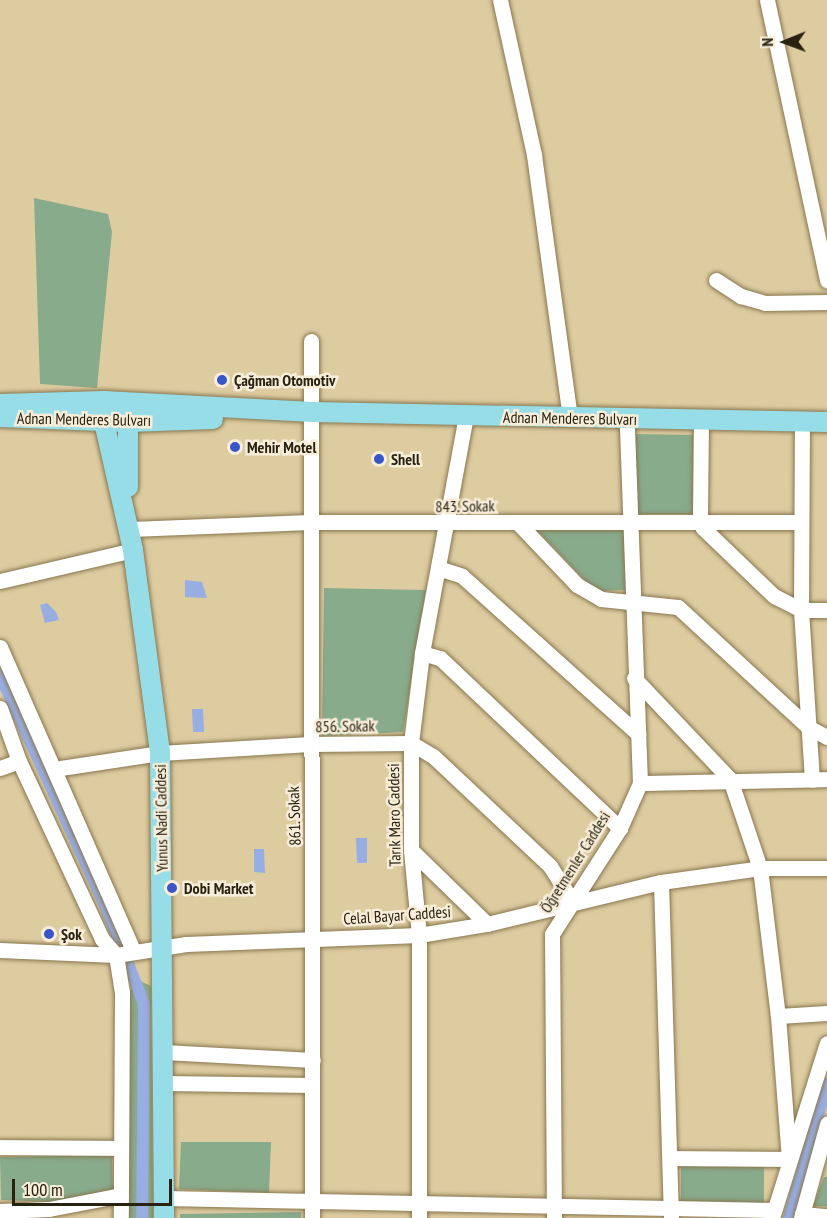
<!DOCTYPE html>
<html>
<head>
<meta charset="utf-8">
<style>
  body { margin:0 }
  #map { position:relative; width:827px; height:1218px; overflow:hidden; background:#decca1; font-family:"PT Sans Narrow",sans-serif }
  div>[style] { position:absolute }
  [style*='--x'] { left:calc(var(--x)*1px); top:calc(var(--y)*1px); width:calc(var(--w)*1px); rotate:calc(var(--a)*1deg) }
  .green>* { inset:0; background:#88ab8c }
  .water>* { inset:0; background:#98ade2 }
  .canal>* { height:12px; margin:-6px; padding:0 6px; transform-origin:6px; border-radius:6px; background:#98ade2 }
  .roads { filter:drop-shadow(0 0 2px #88774f) drop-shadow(0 0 2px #88774f) }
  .minor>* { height:15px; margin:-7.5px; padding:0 7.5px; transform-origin:7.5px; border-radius:7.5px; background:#fff }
  .major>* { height:20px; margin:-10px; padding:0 10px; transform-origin:10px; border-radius:10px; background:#97dde7 }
  .dots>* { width:16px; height:16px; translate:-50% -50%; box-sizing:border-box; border:3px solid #f7edd8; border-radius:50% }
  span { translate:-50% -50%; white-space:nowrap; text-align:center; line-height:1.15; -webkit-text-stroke:5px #f7edd8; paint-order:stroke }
  .poi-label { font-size:16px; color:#292211; font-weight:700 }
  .left { translate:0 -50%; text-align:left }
  .street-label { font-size:16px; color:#292211 }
  .north { position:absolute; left:755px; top:12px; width:60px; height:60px; -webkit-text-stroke:4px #f7edd8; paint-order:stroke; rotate:269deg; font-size:16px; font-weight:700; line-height:24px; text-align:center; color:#292211 }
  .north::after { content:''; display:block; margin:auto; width:21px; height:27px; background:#292211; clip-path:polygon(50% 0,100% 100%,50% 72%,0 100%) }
  .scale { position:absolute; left:12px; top:1179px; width:160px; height:27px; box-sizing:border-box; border:3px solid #292211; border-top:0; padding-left:8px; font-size:18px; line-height:21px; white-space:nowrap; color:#292211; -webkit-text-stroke:4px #f7edd8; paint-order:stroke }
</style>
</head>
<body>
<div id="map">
  <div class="green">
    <i style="clip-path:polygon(34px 198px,108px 214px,112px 232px,97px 388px,40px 384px)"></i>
    <i style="clip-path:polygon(635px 434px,693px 435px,693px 514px,636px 514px)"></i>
    <i style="clip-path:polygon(538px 525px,624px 528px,626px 590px,595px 591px,539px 532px)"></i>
    <i style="clip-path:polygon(324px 588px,426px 590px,403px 732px,322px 736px)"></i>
    <i style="clip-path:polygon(140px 981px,151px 986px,153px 1218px,127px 1218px,128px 992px)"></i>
    <i style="clip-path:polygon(181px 1142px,271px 1142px,269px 1193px,179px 1189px)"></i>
    <i style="clip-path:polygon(112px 1155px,113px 1190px,49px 1202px,1px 1200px,0 1157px)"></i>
    <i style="clip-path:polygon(681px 1164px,764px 1165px,764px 1204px,681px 1203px)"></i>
    <i style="clip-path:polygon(824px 1177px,827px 1177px,827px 1206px,813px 1206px)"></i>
    <i style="clip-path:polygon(301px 1212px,301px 1218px,180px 1218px,180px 1214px)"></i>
  </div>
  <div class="water">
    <i style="clip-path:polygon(185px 580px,202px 582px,207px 598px,185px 597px)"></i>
    <i style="clip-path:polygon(47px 603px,56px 612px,59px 620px,45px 623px,40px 605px)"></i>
    <i style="clip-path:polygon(192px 709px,203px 709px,204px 732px,193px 732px)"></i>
    <i style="clip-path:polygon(356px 838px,367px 838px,367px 863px,357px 863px)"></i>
    <i style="clip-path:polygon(254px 849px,264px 849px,265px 873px,254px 872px)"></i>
  </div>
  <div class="canal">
    <i style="--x:0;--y:675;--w:251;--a:65.5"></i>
    <i style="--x:104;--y:903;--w:109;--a:68.4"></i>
    <i style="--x:144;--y:1004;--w:214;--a:90.5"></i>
    <i style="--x:789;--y:1218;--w:139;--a:-74.2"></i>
  </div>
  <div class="roads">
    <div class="minor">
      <i style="--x:500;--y:0;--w:159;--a:77.6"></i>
      <i style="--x:534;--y:155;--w:265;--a:82.2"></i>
      <i style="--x:767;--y:0;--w:287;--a:77.9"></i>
      <i style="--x:716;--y:280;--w:30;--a:33"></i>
      <i style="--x:741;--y:296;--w:25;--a:16"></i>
      <i style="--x:765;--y:303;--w:62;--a:-0.9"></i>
      <i style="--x:311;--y:341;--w:877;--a:89.93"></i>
      <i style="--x:701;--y:421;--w:101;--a:90.6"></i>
      <i style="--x:700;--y:522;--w:7;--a:63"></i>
      <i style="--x:703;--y:528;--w:98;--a:43.8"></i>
      <i style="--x:774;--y:596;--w:30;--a:27"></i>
      <i style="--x:801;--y:610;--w:26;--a:0"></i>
      <i style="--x:802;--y:421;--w:189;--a:90.3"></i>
      <i style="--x:801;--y:610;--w:170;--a:86.3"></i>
      <i style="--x:518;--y:523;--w:86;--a:46.4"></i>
      <i style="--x:577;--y:585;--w:28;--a:30"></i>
      <i style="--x:601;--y:599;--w:77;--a:5.9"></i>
      <i style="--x:678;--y:607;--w:177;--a:42.7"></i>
      <i style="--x:808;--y:727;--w:21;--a:28"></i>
      <i style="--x:130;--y:529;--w:180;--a:-2.2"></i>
      <i style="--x:310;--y:522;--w:491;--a:0"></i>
      <i style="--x:438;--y:568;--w:25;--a:18"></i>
      <i style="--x:462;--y:576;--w:237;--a:41.9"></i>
      <i style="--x:0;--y:581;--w:137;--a:-13.1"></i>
      <i style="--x:0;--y:647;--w:333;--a:66.3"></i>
      <i style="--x:422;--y:653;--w:19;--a:16"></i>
      <i style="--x:440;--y:658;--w:248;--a:43.4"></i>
      <i style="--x:634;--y:678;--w:139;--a:46.5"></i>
      <i style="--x:730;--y:779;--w:94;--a:71.4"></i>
      <i style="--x:760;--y:868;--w:149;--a:83.1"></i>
      <i style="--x:778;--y:1016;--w:49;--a:-3.5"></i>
      <i style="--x:0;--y:708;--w:56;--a:70.3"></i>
      <i style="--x:19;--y:761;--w:196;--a:65"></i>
      <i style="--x:102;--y:939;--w:21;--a:49"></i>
      <i style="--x:116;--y:955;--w:37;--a:81"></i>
      <i style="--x:122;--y:992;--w:226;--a:90.3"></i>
      <i style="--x:0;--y:768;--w:20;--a:-20"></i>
      <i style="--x:54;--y:769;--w:107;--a:-8.6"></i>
      <i style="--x:160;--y:753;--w:150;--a:-3.4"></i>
      <i style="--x:310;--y:744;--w:101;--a:-0.6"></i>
      <i style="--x:411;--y:743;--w:26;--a:31"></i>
      <i style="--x:433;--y:756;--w:161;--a:43.2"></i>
      <i style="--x:550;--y:866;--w:41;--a:57.8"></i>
      <i style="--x:640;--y:783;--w:187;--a:-1.2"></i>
      <i style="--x:411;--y:850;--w:106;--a:44.2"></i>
      <i style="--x:661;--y:882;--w:336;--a:88.3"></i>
      <i style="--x:0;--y:950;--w:116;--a:2.5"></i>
      <i style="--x:116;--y:955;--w:71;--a:-8.9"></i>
      <i style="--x:186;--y:944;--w:233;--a:-2.2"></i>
      <i style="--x:419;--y:935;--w:69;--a:-9.2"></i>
      <i style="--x:487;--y:924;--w:179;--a:-13.6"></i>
      <i style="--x:661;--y:882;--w:100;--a:-8"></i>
      <i style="--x:760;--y:868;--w:67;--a:0"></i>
      <i style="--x:164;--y:1052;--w:149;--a:3.1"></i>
      <i style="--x:164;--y:1083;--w:148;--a:0.8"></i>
      <i style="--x:0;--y:1147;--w:121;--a:0.5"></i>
      <i style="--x:671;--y:1158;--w:118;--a:0.5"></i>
      <i style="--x:789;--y:1159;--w:143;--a:-94.4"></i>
      <i style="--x:164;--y:1198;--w:610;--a:1.13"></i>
      <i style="--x:0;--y:1211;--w:49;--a:-2.3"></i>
      <i style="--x:49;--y:1209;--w:73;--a:-11"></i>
      <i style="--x:802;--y:1214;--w:25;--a:5"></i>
      <i style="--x:419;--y:1218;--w:283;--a:-90"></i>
      <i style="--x:419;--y:935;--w:85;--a:-95.4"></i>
      <i style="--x:411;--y:850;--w:107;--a:-90"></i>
      <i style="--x:411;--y:743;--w:91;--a:-83"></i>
      <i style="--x:422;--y:653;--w:241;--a:-79.5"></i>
      <i style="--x:554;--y:1218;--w:284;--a:-90.4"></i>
      <i style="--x:552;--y:934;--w:126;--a:-57.3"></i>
      <i style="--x:620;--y:828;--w:49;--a:-66"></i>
      <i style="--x:640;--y:783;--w:363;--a:-92.1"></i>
      <i style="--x:772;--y:1218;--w:183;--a:-72.6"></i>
      <i style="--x:801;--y:1218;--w:98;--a:-74.5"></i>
    </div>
    <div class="major">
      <i style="--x:104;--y:401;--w:21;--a:90"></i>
      <i style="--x:104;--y:422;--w:131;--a:77.2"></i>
      <i style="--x:133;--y:550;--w:205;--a:82.4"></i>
      <i style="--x:160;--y:753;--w:465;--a:89.5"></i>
      <i style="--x:0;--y:404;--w:104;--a:-1.7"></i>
      <i style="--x:104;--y:401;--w:209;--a:3"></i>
      <i style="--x:313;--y:412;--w:514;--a:1.11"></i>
      <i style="--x:128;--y:408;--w:79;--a:90"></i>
      <i style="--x:0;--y:417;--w:128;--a:2.2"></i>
      <i style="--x:128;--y:422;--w:85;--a:-2"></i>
    </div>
  </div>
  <div class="dots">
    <i style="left:222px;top:380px;background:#3757c9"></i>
    <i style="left:235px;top:447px;background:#3757c9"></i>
    <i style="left:379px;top:459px;background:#3757c9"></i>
    <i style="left:172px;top:888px;background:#3757c9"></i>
    <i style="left:49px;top:934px;background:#3757c9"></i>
  </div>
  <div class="poi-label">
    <span class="left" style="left:234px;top:380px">Çağman Otomotiv</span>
    <span class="left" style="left:247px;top:447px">Mehir Motel</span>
    <span class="left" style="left:391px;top:459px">Shell</span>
    <span class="left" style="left:184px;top:888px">Dobi Market</span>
    <span class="left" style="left:61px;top:934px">Şok</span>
  </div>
  <div class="street-label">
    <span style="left:570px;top:418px;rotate:1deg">Adnan Menderes Bulvarı</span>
    <span style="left:84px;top:419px;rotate:1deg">Adnan Menderes Bulvarı</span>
    <span style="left:465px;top:506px;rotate:-1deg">843. Sokak</span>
    <span style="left:345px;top:726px;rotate:-1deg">856. Sokak</span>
    <span style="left:394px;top:815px;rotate:-91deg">Tarık Maro Caddesi</span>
    <span style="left:294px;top:816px;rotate:-92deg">861. Sokak</span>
    <span style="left:161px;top:818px;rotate:-91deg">Yunus Nadi Caddesi</span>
    <span style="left:575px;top:862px;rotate:-58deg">Öğretmenler Caddesi</span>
    <span style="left:397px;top:915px;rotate:-4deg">Celal Bayar Caddesi</span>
  </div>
  <div class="north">N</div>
  <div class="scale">100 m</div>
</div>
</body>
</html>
